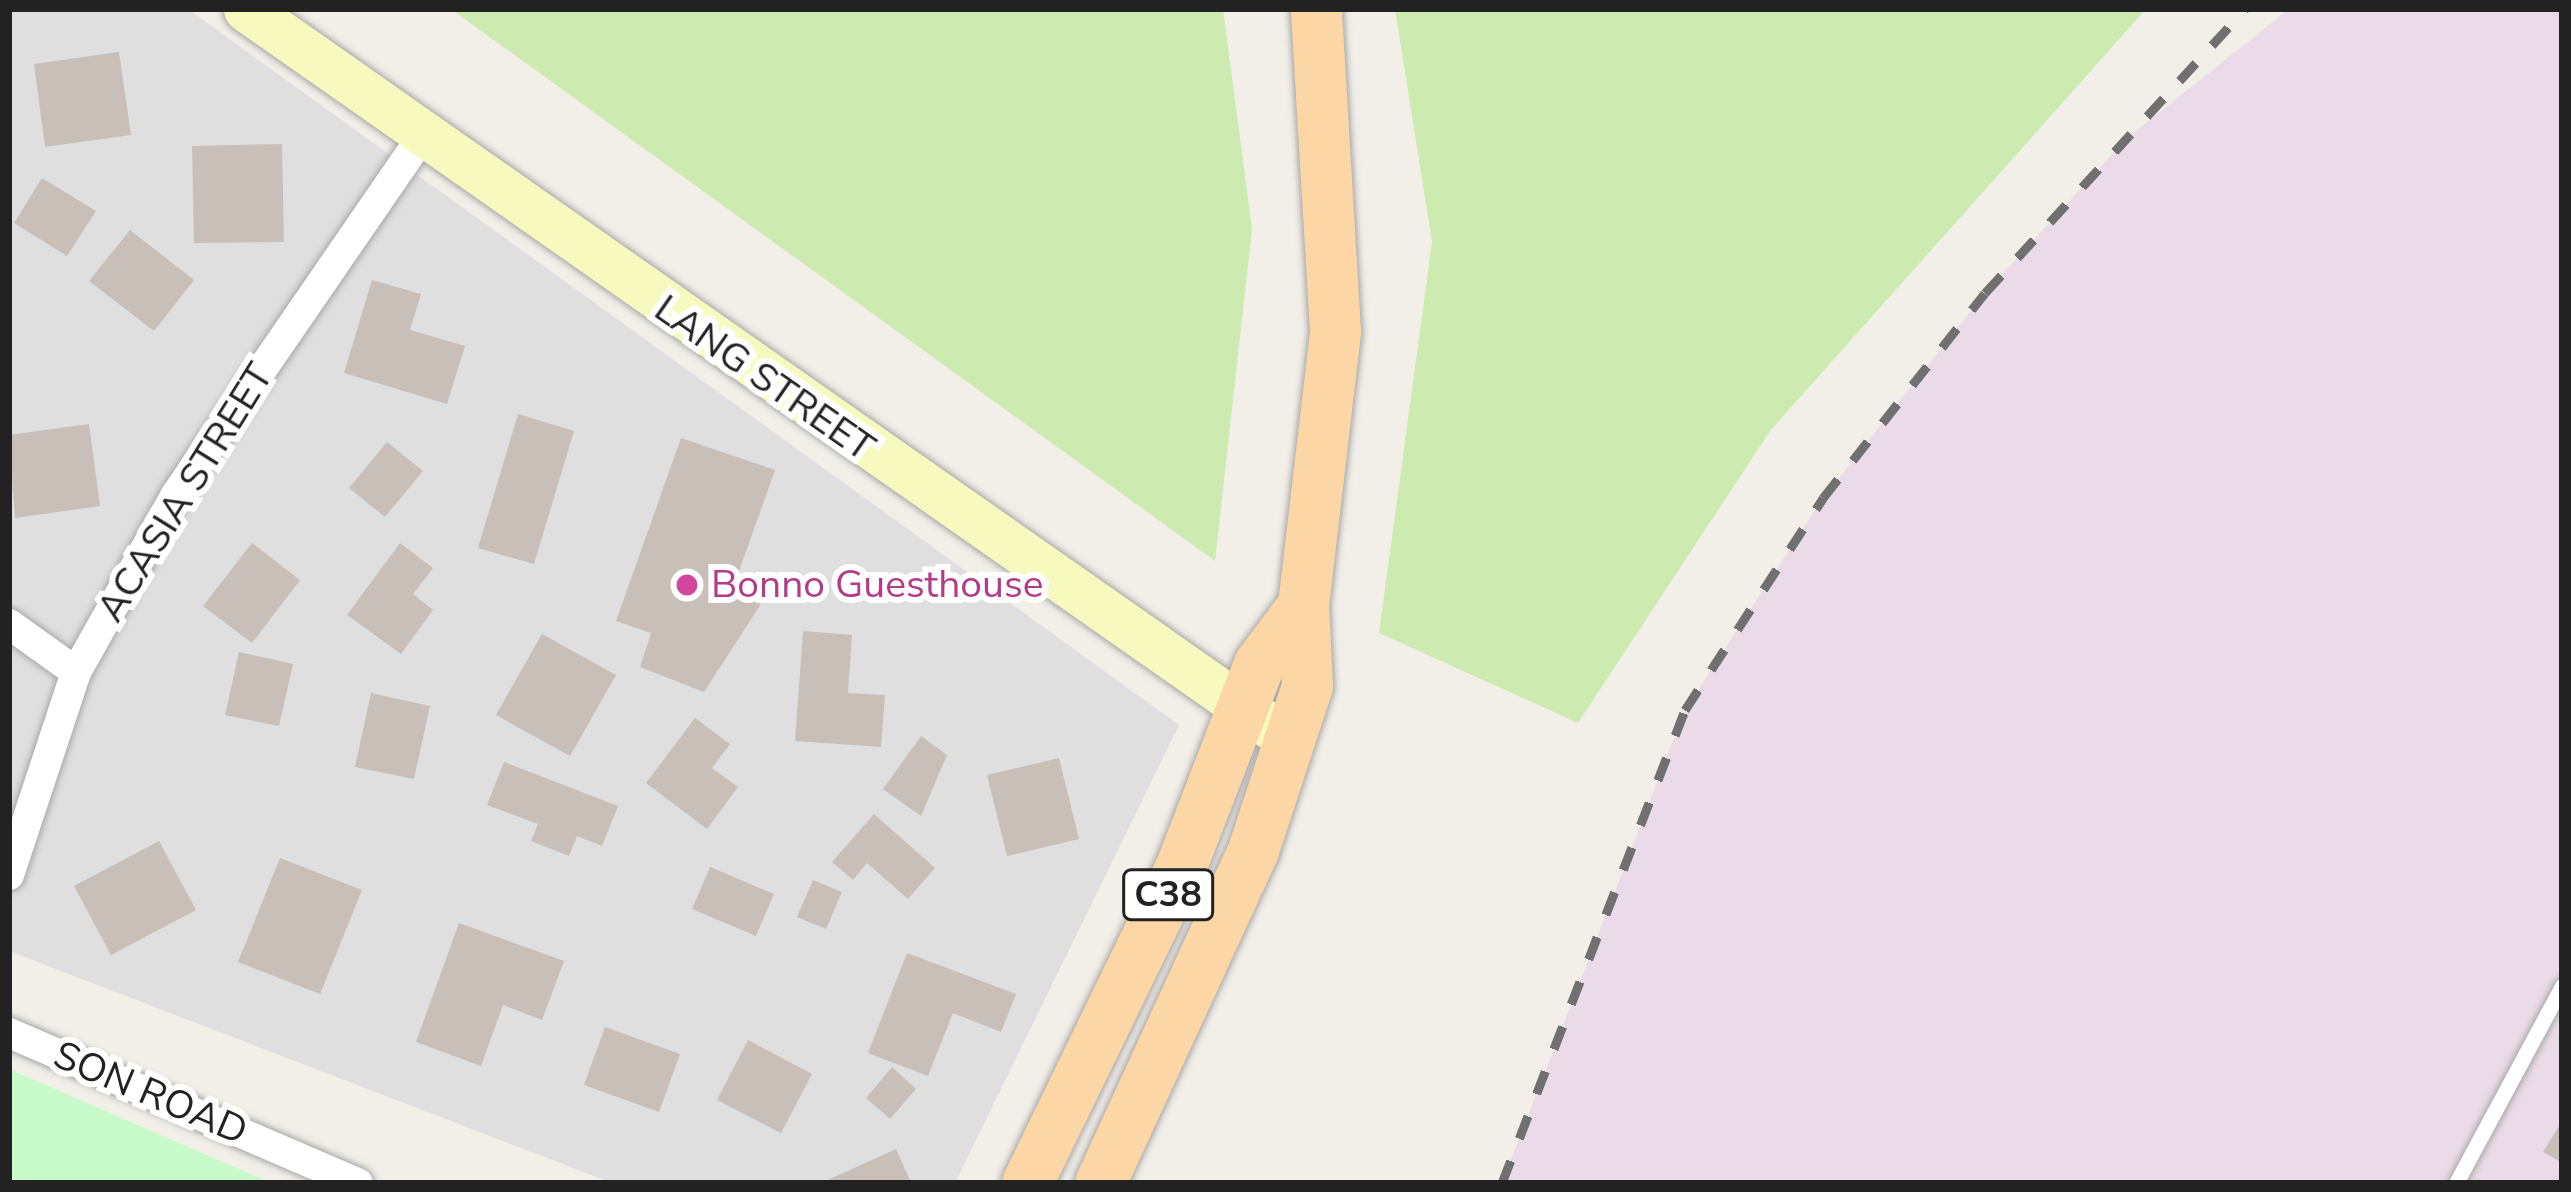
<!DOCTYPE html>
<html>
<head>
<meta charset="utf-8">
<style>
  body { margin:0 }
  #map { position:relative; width:2571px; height:1192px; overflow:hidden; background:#f2efe9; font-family:"Nunito Sans",sans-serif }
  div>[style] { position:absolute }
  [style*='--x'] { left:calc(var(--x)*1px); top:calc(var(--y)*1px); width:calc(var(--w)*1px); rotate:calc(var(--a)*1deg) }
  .residential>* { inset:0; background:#e0dfdf }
  .industrial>* { inset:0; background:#ebdbe8 }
  .grass>* { inset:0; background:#cdebb0 }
  .park>* { inset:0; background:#c8facc }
  .building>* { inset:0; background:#c7bfb8 }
  .roads { filter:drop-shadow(0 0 3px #a9a9a9) drop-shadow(0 0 3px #a9a9a9) }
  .lane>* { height:15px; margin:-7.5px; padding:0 7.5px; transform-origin:7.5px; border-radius:7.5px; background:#fff }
  .street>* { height:30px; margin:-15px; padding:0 15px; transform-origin:15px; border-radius:15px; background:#fff }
  .secondary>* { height:45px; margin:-22.5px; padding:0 22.5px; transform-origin:22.5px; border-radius:22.5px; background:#f7fabf }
  .primary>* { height:51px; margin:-25.5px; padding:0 25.5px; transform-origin:25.5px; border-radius:25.5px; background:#fcd6a4 }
  .rail>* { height:9px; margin-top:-4.5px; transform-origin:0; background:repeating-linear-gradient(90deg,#707070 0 24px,transparent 0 48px) }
  .dots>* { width:33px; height:33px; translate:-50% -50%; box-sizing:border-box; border:6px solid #fff; border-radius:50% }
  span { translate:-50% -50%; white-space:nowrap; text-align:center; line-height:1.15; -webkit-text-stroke:12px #fff; paint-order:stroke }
  .shield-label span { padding:3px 9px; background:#fff; border:3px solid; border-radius:9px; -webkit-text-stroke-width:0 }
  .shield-label { font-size:36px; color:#222; font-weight:700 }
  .street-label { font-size:39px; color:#222 }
  .hotel-label { font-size:39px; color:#b23c85 }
  .left { translate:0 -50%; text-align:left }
  .frame { position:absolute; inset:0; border:12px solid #222; pointer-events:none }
</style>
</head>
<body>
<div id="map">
  <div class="residential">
    <i style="clip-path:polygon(9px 9px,188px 9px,1179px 725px,955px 1183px,612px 1183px,9px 951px)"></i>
  </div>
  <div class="industrial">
    <i style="clip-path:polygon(2289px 9px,2562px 9px,2562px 1183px,1502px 1183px,1685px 710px,1823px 498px,1985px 293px,2126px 139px)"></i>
  </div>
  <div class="grass">
    <i style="clip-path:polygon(451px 9px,1223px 9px,1252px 229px,1215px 561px)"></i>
    <i style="clip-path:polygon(1395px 9px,2146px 9px,1770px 431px,1578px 723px,1379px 633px,1432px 242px)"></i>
  </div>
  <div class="park">
    <i style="clip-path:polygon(9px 1069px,271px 1183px,9px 1183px)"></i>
  </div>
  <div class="building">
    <i style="clip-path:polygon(119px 52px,131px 135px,45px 147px,34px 64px)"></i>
    <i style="clip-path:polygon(282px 144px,284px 242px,194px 243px,192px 146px)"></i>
    <i style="clip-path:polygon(42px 178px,96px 211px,67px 256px,14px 223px)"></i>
    <i style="clip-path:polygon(130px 230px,194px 280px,154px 331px,89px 281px)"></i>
    <i style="clip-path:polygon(372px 280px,421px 294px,410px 330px,465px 346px,447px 404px,344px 373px)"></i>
    <i style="clip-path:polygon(518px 414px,574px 431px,534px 564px,478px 548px)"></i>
    <i style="clip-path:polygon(89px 424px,100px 506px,15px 518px,9px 435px)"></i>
    <i style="clip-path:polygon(681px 438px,775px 470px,733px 588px,761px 604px,704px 692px,640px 667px,651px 633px,616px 621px)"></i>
    <i style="clip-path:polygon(387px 442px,423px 471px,385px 517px,349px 488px)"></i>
    <i style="clip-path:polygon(252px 543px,300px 580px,252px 643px,203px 606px)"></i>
    <i style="clip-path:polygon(400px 543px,433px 568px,413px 594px,433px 610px,401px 654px,347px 615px)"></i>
    <i style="clip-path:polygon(803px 631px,852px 635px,848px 693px,885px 695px,881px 747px,795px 741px)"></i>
    <i style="clip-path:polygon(542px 634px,616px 675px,570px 756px,496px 715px)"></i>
    <i style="clip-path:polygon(239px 652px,293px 664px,279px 726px,225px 715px)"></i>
    <i style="clip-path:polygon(371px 693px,430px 706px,414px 779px,355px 767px)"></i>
    <i style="clip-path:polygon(695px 718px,730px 744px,712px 768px,738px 787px,707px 829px,646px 783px)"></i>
    <i style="clip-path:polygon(921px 736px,947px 755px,921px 816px,883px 789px)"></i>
    <i style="clip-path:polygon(1059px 758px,1079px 839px,1007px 856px,987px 775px)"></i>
    <i style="clip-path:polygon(504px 762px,618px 806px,602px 846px,577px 836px,569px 856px,531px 841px,538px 824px,487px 805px)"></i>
    <i style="clip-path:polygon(874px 814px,935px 868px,908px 899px,867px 863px,853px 880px,832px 862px)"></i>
    <i style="clip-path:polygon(159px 841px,196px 910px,111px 955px,74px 886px)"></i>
    <i style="clip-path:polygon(280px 858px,362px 890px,320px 994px,238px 962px)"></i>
    <i style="clip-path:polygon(710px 867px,774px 894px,756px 936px,692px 909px)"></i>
    <i style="clip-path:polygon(813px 880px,842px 892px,826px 929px,797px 917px)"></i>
    <i style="clip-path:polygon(459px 923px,564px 961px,542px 1020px,503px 1005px,481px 1066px,416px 1042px)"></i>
    <i style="clip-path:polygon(907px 953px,1016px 994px,1001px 1032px,953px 1013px,928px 1076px,868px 1053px)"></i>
    <i style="clip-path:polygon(605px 1027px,680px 1054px,659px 1112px,584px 1085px)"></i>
    <i style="clip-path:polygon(748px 1040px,812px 1074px,781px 1133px,717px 1100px)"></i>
    <i style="clip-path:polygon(892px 1067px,916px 1089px,890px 1119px,866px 1098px)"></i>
    <i style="clip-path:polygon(2562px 1121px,2562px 1163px,2543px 1152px)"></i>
    <i style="clip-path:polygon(896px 1149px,911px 1183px,821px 1183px)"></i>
  </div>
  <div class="roads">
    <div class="lane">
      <i style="--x:2456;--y:1183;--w:224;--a:-61.7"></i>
    </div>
    <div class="street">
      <i style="--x:9;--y:624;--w:82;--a:35.6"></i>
      <i style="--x:9;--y:875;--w:214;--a:-71.7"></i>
      <i style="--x:76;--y:672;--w:202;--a:-60.6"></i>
      <i style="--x:175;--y:496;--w:433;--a:-55.5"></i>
      <i style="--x:9;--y:1033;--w:380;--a:23.3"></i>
    </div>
    <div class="secondary">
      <i style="--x:246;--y:9;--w:1251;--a:35.01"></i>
    </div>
    <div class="primary">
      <i style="--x:1027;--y:1183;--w:352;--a:-64.1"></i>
      <i style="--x:1181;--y:866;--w:217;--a:-68.9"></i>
      <i style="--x:1259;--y:664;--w:74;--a:-53.3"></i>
      <i style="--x:1100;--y:1183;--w:366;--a:-65.3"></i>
      <i style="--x:1253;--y:850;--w:173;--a:-71.8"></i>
      <i style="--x:1307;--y:686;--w:81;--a:-92.8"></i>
      <i style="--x:1303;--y:605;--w:276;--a:-83.3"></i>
      <i style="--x:1335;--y:331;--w:323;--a:-93.4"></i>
    </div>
  </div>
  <div class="rail">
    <i style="--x:1502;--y:1183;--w:507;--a:-68.85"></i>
    <i style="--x:1685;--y:710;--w:253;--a:-56.9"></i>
    <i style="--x:1823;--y:498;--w:261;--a:-51.7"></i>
    <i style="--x:1985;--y:293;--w:385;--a:-47.5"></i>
  </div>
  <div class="dots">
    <i style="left:687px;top:585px;background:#d1479c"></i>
  </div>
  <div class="shield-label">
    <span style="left:1168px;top:895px">C38</span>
  </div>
  <div class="street-label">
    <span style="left:764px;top:379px;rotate:35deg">LANG STREET</span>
    <span style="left:186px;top:493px;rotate:-58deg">ACASIA STREET</span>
    <span style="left:150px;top:1094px;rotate:23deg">SON ROAD</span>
  </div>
  <div class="hotel-label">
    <span class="left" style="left:711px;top:585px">Bonno Guesthouse</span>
  </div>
  <div class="frame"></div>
</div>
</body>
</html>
